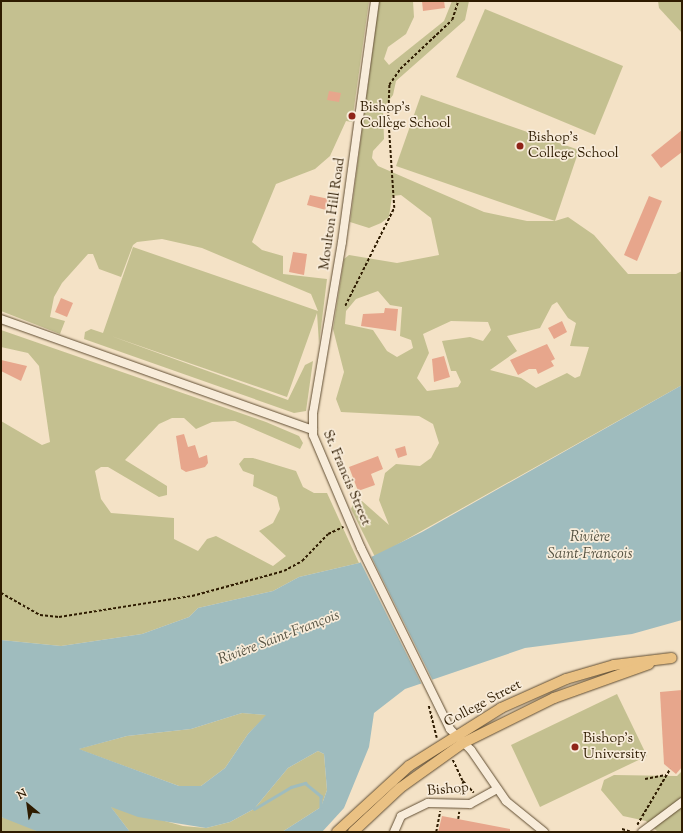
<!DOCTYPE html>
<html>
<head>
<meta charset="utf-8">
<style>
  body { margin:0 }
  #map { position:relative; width:683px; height:833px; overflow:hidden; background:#f4e2c6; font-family:"Sorts Mill Goudy",serif }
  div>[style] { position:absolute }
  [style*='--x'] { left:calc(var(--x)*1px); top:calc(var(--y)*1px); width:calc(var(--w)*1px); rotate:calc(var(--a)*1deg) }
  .green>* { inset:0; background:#c4c090 }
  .water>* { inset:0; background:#9fbcbe }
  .pier>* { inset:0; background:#f4e2c6 }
  .stream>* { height:2.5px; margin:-1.25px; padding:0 1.25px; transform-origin:1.25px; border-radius:1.25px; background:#9fbcbe }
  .building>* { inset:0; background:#e7a68c }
  .path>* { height:1.5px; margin-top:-0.75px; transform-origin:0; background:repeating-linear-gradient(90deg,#2e1b00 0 3px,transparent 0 5px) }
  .roads { filter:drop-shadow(0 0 1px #604d32) drop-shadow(0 0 1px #604d32) }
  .minor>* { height:8px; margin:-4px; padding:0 4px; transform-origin:4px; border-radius:4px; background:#f8ecda }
  .major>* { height:10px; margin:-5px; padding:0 5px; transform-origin:5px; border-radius:5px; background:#eac183 }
  .dots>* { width:11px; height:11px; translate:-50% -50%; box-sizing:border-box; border:2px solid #f8ecda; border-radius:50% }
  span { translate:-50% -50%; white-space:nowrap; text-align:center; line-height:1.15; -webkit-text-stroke:3.5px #f8ecda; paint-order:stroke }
  .poi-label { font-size:14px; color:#2e1b00 }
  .left { translate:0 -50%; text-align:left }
  .street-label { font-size:14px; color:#2e1b00 }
  .water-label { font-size:15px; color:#565342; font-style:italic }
  .frame { position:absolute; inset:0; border:2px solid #2e1b00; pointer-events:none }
  .north { position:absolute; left:8px; top:785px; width:40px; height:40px; -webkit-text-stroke:3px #f8ecda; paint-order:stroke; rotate:331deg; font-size:11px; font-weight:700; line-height:16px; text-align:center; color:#2e1b00 }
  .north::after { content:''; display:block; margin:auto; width:14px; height:18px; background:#2e1b00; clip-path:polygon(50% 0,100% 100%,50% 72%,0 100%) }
</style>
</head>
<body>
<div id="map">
  <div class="green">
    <i style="clip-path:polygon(1px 1px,369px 1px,352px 122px,346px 121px,330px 156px,315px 169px,276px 184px,252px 242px,262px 250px,283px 256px,283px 274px,327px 279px,319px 344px,317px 313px,287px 397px,111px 336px,288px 400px,305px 365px,313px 361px,306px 411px,294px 413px,84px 339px,85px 332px,91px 329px,103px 333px,133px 247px,318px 311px,311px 294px,202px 248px,162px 239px,137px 242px,133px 245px,121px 277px,99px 269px,93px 254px,88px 254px,62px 283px,54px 297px,50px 317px,65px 321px,60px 334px,1px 311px)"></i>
    <i style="clip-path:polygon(evenodd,379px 1px,413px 1px,414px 17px,406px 34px,388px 47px,384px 59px,389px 65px,444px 21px,452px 1px,469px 1px,465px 20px,396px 81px,393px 95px,383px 108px,384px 139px,373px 151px,372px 158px,378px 166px,484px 212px,527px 221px,555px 221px,568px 217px,594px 235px,628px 274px,676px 274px,682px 271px,682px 385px,375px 557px,351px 509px,353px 504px,362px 501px,389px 525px,379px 500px,385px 473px,396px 464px,420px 466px,431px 458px,439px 443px,433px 424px,419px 416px,341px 412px,336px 399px,344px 372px,333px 329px,344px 259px,349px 255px,397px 263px,439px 255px,431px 218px,401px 195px,392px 196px,389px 217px,381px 223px,369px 228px,350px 222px,379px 1px,378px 291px,390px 305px,402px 307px,400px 336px,411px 340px,413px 348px,397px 357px,387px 351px,373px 330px,345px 324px,346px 311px,356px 299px,378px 291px,379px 1px,557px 302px,568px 318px,576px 323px,570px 346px,589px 347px,580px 376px,575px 378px,567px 373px,536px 388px,521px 378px,490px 370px,517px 351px,507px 336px,540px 328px,552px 305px,557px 302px,379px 1px,451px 321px,488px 322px,491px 330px,483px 341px,470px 337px,442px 341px,451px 371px,456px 371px,461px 382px,458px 387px,427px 391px,417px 378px,429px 353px,423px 334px,451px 321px)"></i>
    <i style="clip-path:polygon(658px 1px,682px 1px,682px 33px,659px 8px)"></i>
    <i style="clip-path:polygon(485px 9px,623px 66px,595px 135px,456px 77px)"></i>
    <i style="clip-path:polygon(421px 95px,579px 150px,555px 221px,396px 166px)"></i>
    <i style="clip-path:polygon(1px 330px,266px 422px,299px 436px,303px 443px,300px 449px,235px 421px,212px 422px,196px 429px,184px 418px,172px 418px,159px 424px,125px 460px,167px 486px,167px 495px,159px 497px,108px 467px,101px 467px,95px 471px,101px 499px,111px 513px,174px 518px,174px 539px,198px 551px,207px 539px,216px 536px,273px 566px,286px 556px,259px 531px,273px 523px,280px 509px,277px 497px,253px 486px,254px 475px,243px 471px,239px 464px,244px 458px,253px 458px,296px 471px,303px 487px,314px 493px,327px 493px,359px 563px,299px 577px,273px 591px,198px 608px,189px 617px,142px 634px,61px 646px,1px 640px,1px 421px,42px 445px,50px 442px,39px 366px,28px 353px,1px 347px)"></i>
    <i style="clip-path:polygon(617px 694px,647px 756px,540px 807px,511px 745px)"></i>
    <i style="clip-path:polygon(242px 713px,267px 715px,248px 734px,225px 768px,201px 786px,179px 786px,78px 749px,127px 736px,191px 729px)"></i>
    <i style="clip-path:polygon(318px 751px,324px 754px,327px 790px,321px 807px,282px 832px,130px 832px,110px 806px,183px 826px,206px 828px,230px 822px,254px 809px,288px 768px)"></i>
    <i style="clip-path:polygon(682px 771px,682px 832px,658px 832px,646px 821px,623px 816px,601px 790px,604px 780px,614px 775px,677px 776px)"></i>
    <i style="clip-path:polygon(1px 817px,20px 822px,39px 832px,1px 832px)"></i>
  </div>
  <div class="water">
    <i style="clip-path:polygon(evenodd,682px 385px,682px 620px,632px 634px,525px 648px,405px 689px,374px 713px,369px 747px,344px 808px,322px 832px,282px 832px,321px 807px,327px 790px,324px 754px,318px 751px,288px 768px,254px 809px,230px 822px,206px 828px,138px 817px,111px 807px,130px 832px,39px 832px,1px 817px,1px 640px,61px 646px,142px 634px,189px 617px,198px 608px,273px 591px,299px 577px,359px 563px,422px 532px,682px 385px,242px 713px,266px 715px,248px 734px,225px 768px,201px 786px,179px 786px,79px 749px,127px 736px,191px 729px,242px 713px)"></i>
  </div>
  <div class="pier">
    <i style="clip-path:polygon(371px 556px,433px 681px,422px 685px,360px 561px)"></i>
  </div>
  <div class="stream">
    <i style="--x:254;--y:809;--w:43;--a:-30.7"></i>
    <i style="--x:291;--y:787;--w:15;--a:-16"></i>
    <i style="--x:305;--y:783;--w:21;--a:39"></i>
    <i style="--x:321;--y:796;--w:11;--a:90"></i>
  </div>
  <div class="building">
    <i style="clip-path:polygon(422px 1px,444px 1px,445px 8px,423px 11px)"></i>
    <i style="clip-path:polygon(329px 91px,341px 93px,339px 102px,327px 100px)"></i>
    <i style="clip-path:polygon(682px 130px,682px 152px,661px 168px,651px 155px)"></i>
    <i style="clip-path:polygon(310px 195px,329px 199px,326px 210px,307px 205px)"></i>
    <i style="clip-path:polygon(649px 196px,662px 201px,637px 261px,624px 255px)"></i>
    <i style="clip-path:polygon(293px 252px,307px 254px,304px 275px,289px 272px)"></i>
    <i style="clip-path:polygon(61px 298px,73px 303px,67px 317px,55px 312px)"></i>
    <i style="clip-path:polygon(385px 308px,398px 309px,396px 331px,361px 326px,363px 314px,384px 313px)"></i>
    <i style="clip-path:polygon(562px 321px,567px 332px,554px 339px,548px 328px)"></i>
    <i style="clip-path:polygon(547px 344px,555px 359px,551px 361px,554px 366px,538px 374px,536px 369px,529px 369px,518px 375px,510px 360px)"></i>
    <i style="clip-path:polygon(444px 356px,450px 377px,434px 382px,432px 359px)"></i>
    <i style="clip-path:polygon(1px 360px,27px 366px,21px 381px,1px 371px)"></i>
    <i style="clip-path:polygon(184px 434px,188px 447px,195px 445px,199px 458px,207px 455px,208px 463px,205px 467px,186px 472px,181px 469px,176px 436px)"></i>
    <i style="clip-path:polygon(405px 446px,407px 455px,398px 458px,395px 449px)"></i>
    <i style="clip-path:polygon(378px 456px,383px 469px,371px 474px,375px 485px,358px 491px,349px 467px)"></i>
    <i style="clip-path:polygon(682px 690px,682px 767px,676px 774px,664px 764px,660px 692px)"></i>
    <i style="clip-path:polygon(442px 816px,510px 829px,510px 832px,438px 832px)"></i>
  </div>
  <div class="path">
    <i style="--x:345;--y:306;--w:110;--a:-63.4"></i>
    <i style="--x:394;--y:208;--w:90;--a:-93.8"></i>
    <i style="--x:388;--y:118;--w:33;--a:-88"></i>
    <i style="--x:389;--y:85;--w:19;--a:-55"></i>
    <i style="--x:400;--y:69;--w:71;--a:-43.3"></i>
    <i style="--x:452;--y:20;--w:20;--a:-72"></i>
    <i style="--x:1;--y:593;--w:45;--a:29.4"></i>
    <i style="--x:40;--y:615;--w:19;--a:6"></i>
    <i style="--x:59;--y:617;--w:135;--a:-9"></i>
    <i style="--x:192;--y:596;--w:95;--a:-15.2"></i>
    <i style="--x:284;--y:571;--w:21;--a:-29"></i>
    <i style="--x:302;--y:561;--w:37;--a:-46"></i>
    <i style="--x:328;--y:534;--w:17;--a:-25"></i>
    <i style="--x:429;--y:706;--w:33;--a:76"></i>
    <i style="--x:453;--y:760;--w:23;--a:65"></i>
    <i style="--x:463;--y:781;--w:16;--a:47"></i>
    <i style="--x:645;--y:779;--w:21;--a:-11"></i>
    <i style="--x:461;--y:795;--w:14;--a:-82"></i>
    <i style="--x:458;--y:819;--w:7;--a:-82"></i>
    <i style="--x:637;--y:825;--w:65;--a:-59.5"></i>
    <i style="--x:622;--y:829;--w:10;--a:17"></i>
    <i style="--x:436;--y:832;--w:21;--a:-79"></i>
  </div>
  <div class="roads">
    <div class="minor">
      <i style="--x:375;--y:1;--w:243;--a:97.8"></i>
      <i style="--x:342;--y:242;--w:173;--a:99.6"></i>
      <i style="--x:313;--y:413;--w:22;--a:90"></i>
      <i style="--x:313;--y:435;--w:123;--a:67"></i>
      <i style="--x:361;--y:548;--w:202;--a:63.8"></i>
      <i style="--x:450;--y:729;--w:30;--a:45"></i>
      <i style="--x:471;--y:750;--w:62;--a:55.5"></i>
      <i style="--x:506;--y:801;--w:49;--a:39.2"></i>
      <i style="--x:1;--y:319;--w:331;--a:19.6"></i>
      <i style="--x:394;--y:832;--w:17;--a:-66"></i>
      <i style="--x:401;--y:816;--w:30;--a:-26"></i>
      <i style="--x:428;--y:803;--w:42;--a:1.4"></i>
      <i style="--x:470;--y:804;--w:31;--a:-29"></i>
      <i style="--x:642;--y:832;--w:50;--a:-36.9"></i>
    </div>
    <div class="major">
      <i style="--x:337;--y:832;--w:98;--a:-42.5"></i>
      <i style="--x:409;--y:766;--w:109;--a:-32.2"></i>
      <i style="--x:501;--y:708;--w:71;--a:-24"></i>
      <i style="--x:566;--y:679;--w:50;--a:-16.3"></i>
      <i style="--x:614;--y:665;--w:58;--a:-6.9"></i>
      <i style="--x:353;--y:832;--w:64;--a:-43.1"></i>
      <i style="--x:400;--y:788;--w:77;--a:-35.5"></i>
      <i style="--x:463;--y:743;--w:102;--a:-26.3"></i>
      <i style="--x:554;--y:698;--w:101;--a:-19.7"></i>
    </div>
  </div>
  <div class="dots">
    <i style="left:352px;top:116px;background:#8f2418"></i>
    <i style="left:520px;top:146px;background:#8f2418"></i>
    <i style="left:575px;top:747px;background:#8f2418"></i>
  </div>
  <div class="poi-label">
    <span class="left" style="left:360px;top:116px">Bishop's<br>Collège School</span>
    <span class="left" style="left:528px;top:146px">Bishop's<br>College School</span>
    <span class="left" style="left:583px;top:747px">Bishop's<br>University</span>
  </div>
  <div class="street-label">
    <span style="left:333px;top:214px;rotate:-82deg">Moulton Hill Road</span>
    <span style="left:346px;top:478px;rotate:67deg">St. Francis Street</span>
    <span style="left:483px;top:704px;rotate:-28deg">College Street</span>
    <span style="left:448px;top:790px;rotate:-5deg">Bishop</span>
  </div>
  <div class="water-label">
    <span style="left:590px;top:546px">Rivière<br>Saint-François</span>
    <span style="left:279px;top:638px;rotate:-21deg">Rivière Saint-François</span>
  </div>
  <div class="frame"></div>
  <div class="north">N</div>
</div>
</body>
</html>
